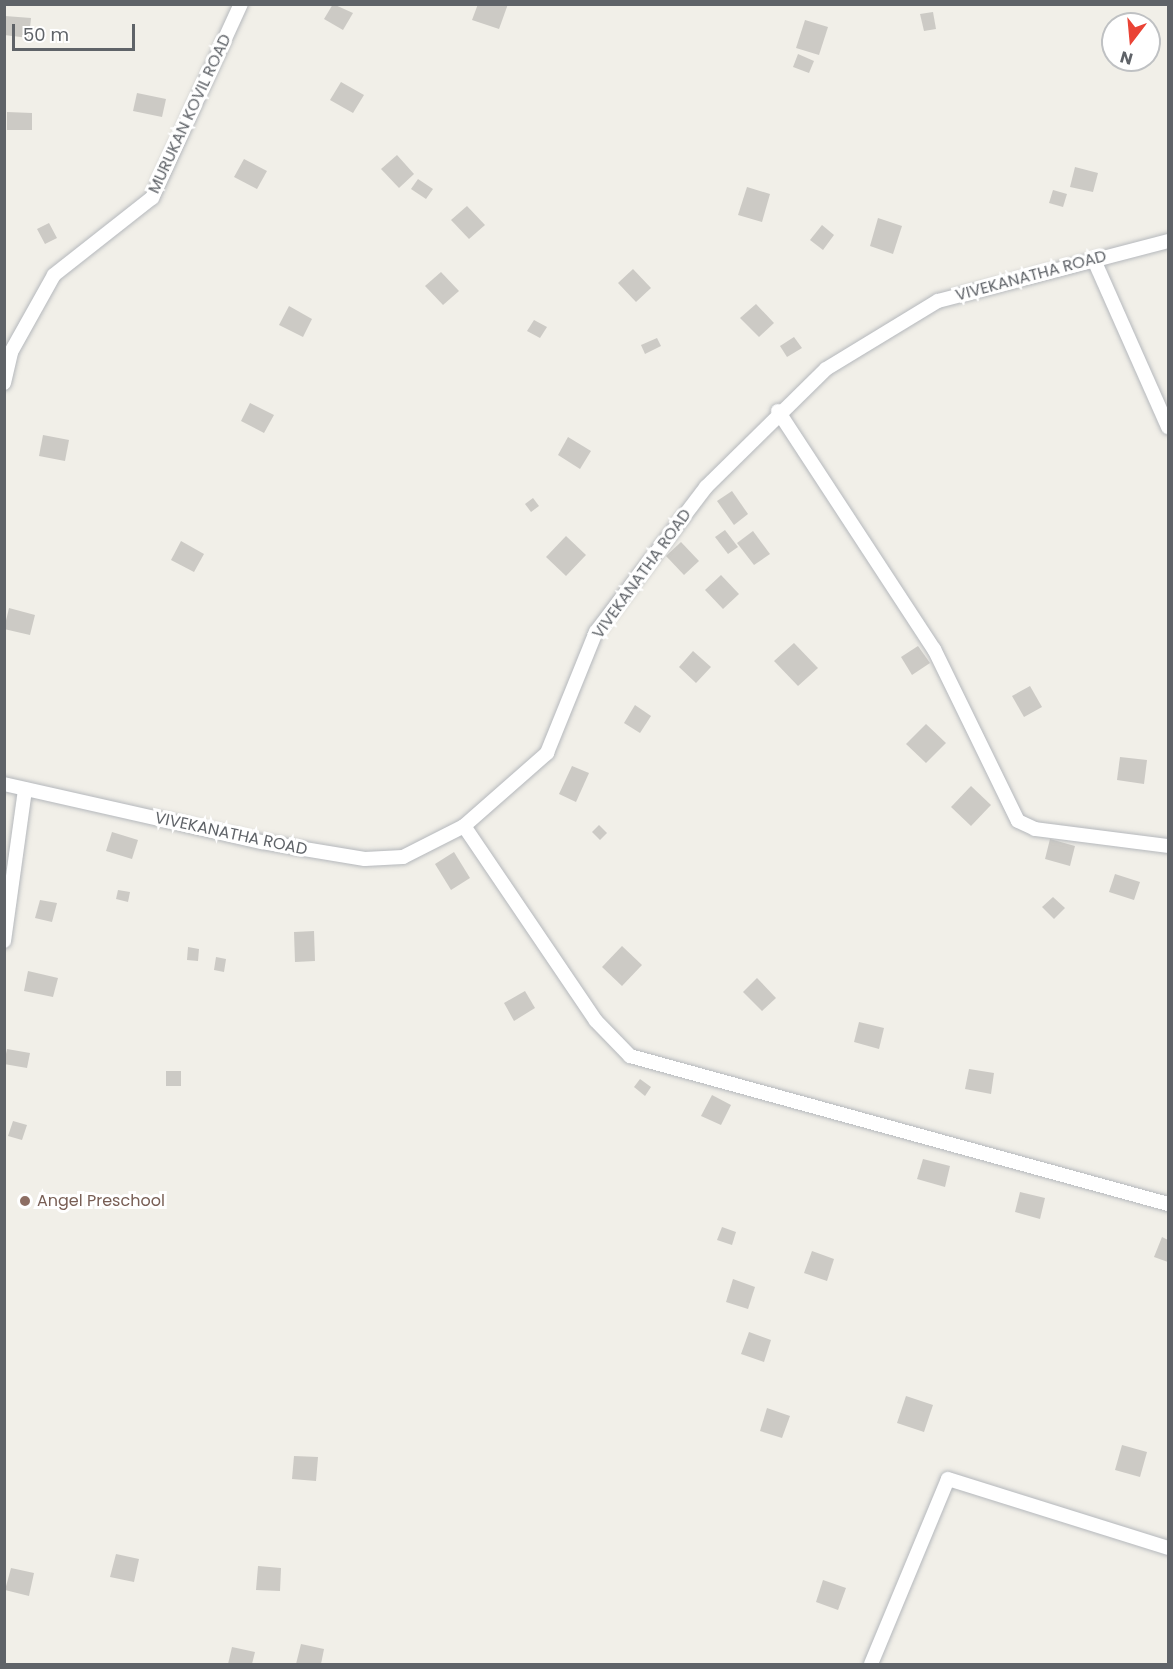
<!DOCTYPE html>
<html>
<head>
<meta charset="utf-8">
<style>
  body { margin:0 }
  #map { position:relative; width:1173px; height:1669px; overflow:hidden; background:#f1efe8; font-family:Poppins,sans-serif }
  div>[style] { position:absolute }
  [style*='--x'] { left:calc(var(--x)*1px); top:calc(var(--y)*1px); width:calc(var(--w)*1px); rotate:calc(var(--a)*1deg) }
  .building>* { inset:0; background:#cccac5 }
  .roads { filter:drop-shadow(0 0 2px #b5b8bc) drop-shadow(0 0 2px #b5b8bc) }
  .minor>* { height:14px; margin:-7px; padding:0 7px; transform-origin:7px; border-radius:7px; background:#fff }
  .dots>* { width:16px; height:16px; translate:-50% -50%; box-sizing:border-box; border:3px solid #fff; border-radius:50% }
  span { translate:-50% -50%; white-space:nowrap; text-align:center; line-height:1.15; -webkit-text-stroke:6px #fff; paint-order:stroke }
  .street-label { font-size:16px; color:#5f6368 }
  .education-label { font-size:16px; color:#785e54 }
  .left { translate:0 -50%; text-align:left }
  .frame { position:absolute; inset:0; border:6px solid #5f6368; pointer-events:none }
  .north { position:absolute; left:1101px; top:12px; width:60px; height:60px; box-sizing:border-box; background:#fff; border:2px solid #bfc1c3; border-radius:50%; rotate:196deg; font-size:16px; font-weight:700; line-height:24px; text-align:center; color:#5f6368 }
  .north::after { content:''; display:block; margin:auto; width:21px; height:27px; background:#ea4335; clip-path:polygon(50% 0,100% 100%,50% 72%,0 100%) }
  .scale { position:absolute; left:12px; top:24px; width:123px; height:27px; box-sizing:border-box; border:3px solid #5f6368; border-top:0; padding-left:8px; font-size:18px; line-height:21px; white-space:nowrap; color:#5f6368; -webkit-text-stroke:4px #fff; paint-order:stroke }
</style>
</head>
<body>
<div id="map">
  <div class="building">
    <i style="clip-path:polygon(333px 4px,353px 13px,343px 30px,324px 19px)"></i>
    <i style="clip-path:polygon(478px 4px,508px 4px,499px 29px,472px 20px)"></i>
    <i style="clip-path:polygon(933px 12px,936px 29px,924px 31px,920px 14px)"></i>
    <i style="clip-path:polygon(5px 16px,31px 18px,29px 38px,4px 35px)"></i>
    <i style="clip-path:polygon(805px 20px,828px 27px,819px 55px,796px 48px)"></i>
    <i style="clip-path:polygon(798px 54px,814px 61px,809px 73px,793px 67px)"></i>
    <i style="clip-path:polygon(341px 82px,364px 95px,353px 113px,330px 100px)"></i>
    <i style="clip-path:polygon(137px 93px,166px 99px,162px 117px,133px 111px)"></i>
    <i style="clip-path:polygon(7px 112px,32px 113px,32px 130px,7px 130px)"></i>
    <i style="clip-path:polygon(397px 155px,414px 174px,399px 188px,381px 169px)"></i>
    <i style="clip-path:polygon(244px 159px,267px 171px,257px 189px,234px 177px)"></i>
    <i style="clip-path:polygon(1075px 167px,1098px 173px,1093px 192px,1070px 187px)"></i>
    <i style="clip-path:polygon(418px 179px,433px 189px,426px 199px,411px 189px)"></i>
    <i style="clip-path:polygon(747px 187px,770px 194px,762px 222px,738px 215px)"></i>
    <i style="clip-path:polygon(1053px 190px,1067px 194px,1063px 207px,1049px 203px)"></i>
    <i style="clip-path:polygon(467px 206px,485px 225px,469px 239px,451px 220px)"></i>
    <i style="clip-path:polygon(878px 218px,902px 226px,893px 254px,870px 246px)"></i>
    <i style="clip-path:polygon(49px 223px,57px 238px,45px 244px,37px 229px)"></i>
    <i style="clip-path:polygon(822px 225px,834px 235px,823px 250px,810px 240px)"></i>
    <i style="clip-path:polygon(633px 269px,651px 288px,636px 302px,618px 283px)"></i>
    <i style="clip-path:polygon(441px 272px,459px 291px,443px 305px,425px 286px)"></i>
    <i style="clip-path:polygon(756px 304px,774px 323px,759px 337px,740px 318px)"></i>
    <i style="clip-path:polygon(289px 306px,312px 319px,303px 337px,279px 325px)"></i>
    <i style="clip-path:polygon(534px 320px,547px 327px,540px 338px,527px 331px)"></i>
    <i style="clip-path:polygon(794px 337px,802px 348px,787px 357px,780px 346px)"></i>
    <i style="clip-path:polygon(657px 338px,661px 346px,645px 354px,641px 345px)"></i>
    <i style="clip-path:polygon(250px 403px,274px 415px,264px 433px,241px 421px)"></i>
    <i style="clip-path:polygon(43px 435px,69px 440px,65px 461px,39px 456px)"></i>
    <i style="clip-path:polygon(568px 437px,591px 451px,580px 469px,558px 455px)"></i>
    <i style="clip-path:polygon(732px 491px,748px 514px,734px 525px,717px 501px)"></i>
    <i style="clip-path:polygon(533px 498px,539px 506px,531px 512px,525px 504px)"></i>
    <i style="clip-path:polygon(725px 530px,738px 547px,728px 554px,715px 537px)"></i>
    <i style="clip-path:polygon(753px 531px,770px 554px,754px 565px,737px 543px)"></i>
    <i style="clip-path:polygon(566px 536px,586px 555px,566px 576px,546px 557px)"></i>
    <i style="clip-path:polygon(181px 541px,204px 554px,194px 572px,171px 560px)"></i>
    <i style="clip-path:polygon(681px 542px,699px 561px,684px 575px,666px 556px)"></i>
    <i style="clip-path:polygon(721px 575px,739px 594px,723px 609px,705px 590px)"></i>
    <i style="clip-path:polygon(9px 608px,35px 615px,30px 635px,4px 629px)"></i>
    <i style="clip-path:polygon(794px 643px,818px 668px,798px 686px,774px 661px)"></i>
    <i style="clip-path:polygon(918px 646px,930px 663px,912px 675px,901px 657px)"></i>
    <i style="clip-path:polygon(693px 651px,711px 667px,696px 683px,679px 667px)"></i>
    <i style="clip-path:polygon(1030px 686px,1042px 707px,1024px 717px,1012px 696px)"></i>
    <i style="clip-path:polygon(635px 705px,651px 716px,640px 733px,624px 723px)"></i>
    <i style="clip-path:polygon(926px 724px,946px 743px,926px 763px,906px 744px)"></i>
    <i style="clip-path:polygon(1120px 757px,1147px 760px,1144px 784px,1117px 780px)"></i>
    <i style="clip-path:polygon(572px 766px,589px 773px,576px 802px,559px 794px)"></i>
    <i style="clip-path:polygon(971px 786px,991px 805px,971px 826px,951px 807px)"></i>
    <i style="clip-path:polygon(599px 825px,607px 833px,600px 840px,592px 832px)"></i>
    <i style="clip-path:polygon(112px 832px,138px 840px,132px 859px,106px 851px)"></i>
    <i style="clip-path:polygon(1050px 839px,1075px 846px,1070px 866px,1045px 859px)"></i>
    <i style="clip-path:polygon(454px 852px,470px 878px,451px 890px,435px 864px)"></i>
    <i style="clip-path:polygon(1115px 874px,1140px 882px,1134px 900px,1109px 892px)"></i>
    <i style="clip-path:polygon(118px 890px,130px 892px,128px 902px,116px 899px)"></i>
    <i style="clip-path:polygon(1053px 897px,1065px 908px,1054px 919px,1042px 907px)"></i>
    <i style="clip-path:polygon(40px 900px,57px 903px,52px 922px,35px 918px)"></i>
    <i style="clip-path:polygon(314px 931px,315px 961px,295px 962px,294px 932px)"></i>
    <i style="clip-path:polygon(622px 946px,642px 965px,622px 986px,602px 967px)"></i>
    <i style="clip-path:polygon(188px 947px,199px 949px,198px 961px,187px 960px)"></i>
    <i style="clip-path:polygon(216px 957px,226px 959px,224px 972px,214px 970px)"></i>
    <i style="clip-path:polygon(28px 971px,58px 978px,53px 997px,24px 991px)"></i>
    <i style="clip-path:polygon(757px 978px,776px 998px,762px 1011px,743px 992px)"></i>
    <i style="clip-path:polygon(525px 991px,535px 1008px,514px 1021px,504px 1003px)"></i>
    <i style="clip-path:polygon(859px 1022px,884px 1028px,879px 1049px,854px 1042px)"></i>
    <i style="clip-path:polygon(7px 1049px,30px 1053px,27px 1068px,4px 1064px)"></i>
    <i style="clip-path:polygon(969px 1069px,994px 1073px,991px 1094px,965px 1089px)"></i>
    <i style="clip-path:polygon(166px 1071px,181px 1071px,181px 1086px,166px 1086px)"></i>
    <i style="clip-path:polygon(640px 1079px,651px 1087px,645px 1096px,634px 1087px)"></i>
    <i style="clip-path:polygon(712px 1095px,731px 1105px,721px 1125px,701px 1116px)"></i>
    <i style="clip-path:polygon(13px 1121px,27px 1125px,22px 1140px,8px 1136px)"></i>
    <i style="clip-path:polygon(923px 1159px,950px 1166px,945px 1187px,917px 1179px)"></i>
    <i style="clip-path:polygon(1020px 1192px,1045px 1198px,1040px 1219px,1015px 1212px)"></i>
    <i style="clip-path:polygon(722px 1227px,736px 1232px,732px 1245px,717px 1240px)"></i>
    <i style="clip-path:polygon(1162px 1237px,1168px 1240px,1168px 1262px,1154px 1257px)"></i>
    <i style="clip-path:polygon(812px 1251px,834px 1259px,827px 1281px,804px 1273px)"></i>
    <i style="clip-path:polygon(733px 1279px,755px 1287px,748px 1309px,726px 1302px)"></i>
    <i style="clip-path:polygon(749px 1332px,771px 1340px,764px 1362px,741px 1354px)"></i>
    <i style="clip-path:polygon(906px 1396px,933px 1405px,924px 1432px,897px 1423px)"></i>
    <i style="clip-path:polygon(767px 1408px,790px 1416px,782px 1438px,760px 1431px)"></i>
    <i style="clip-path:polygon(1122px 1445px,1147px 1452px,1140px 1477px,1115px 1470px)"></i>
    <i style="clip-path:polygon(294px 1456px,318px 1457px,316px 1481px,292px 1479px)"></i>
    <i style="clip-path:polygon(116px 1554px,139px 1559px,134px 1582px,110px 1577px)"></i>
    <i style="clip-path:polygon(258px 1566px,281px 1568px,280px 1591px,256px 1590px)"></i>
    <i style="clip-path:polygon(11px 1568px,34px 1573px,29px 1596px,5px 1590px)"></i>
    <i style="clip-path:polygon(823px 1580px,846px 1588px,838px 1610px,816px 1602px)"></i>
    <i style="clip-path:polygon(301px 1644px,324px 1649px,321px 1664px,296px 1664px)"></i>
    <i style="clip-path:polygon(232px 1647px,255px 1652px,252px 1664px,228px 1664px)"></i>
  </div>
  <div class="roads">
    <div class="minor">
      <i style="--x:1094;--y:260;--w:183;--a:66.1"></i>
      <i style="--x:4;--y:383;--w:32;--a:-77"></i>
      <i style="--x:11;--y:352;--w:88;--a:-60.8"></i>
      <i style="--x:54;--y:275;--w:125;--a:-38.2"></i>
      <i style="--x:152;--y:198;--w:213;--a:-65.4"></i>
      <i style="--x:778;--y:411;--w:285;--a:56.8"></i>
      <i style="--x:934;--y:649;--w:191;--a:64"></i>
      <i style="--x:1018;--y:821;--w:19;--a:25"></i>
      <i style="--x:1035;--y:829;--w:134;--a:7.3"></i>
      <i style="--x:4;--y:784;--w:264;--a:12.7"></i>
      <i style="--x:262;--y:842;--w:104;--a:9.4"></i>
      <i style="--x:365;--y:859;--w:38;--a:-3"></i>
      <i style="--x:403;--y:857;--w:68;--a:-26.9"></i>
      <i style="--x:464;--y:826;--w:111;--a:-41.3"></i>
      <i style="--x:547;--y:753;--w:131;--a:-68"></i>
      <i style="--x:596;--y:632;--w:182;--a:-52.8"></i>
      <i style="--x:706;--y:487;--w:168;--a:-44.5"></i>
      <i style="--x:826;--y:369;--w:131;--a:-31.3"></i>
      <i style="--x:938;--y:301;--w:238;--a:-14.6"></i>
      <i style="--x:464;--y:826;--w:235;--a:55.9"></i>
      <i style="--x:596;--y:1021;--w:49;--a:45.8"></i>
      <i style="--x:630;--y:1056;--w:558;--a:15.38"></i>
      <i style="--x:4;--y:941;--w:153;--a:-82.1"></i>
      <i style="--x:871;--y:1664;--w:200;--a:-67.4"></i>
      <i style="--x:948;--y:1479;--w:231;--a:17.4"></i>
    </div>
  </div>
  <div class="dots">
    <i style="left:25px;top:1201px;background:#8d6e63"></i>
  </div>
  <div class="street-label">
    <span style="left:190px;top:114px;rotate:-65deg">MURUKAN KOVIL ROAD</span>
    <span style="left:1031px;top:276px;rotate:-15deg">VIVEKANATHA ROAD</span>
    <span style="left:642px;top:574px;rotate:-54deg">VIVEKANATHA ROAD</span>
    <span style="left:231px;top:834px;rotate:12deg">VIVEKANATHA ROAD</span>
  </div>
  <div class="education-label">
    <span class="left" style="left:37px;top:1201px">Angel Preschool</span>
  </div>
  <div class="frame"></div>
  <div class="north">N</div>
  <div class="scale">50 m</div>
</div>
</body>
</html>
